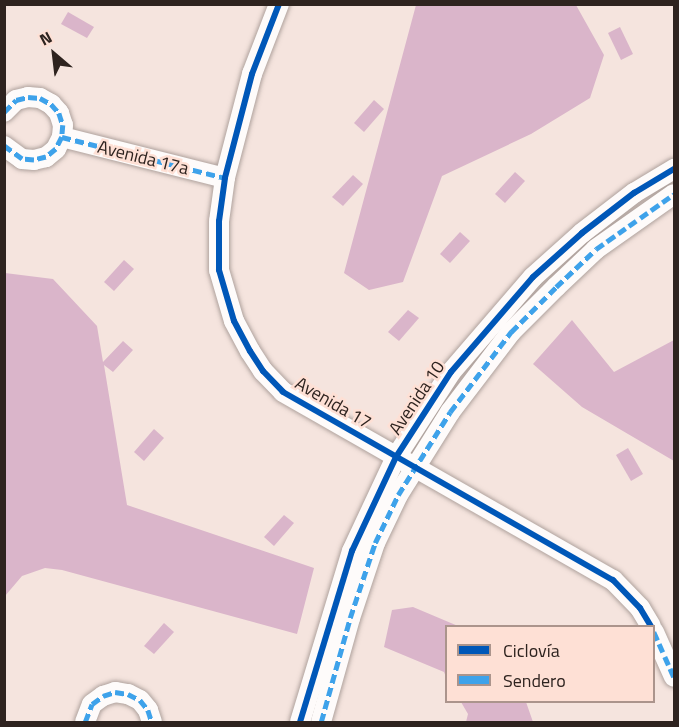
<!DOCTYPE html>
<html>
<head>
<meta charset="utf-8">
<style>
  body { margin:0 }
  #map { position:relative; width:679px; height:727px; overflow:hidden; background:#f5e4de; font-family:"Titillium Web",sans-serif }
  div>[style] { position:absolute }
  [style*='--x'] { left:calc(var(--x)*1px); top:calc(var(--y)*1px); width:calc(var(--w)*1px); rotate:calc(var(--a)*1deg) }
  .water>* { inset:0; background:#dab5ca }
  .roads { filter:drop-shadow(0 0 2px #afa29d) drop-shadow(0 0 2px #afa29d) }
  .minor>* { height:20px; margin:-10px; padding:0 10px; transform-origin:10px; border-radius:10px; background:#fefbfa }
  .quiet>* { height:4.5px; margin-top:-2.25px; transform-origin:0; background:repeating-linear-gradient(90deg,#3ea2ea 0 9px,transparent 0 13.5px) }
  .cycleway>* { height:6px; margin:-3px; padding:0 3px; transform-origin:3px; border-radius:3px; background:#0057b8 }
  span { translate:-50% -50%; white-space:nowrap; text-align:center; line-height:1.15; -webkit-text-stroke:5px #fee0d5; paint-order:stroke }
  .street-label { font-size:18px; color:#2e231f }
  .frame { position:absolute; inset:0; border:6px solid #2e231f; pointer-events:none }
  .legend { position:absolute; left:445px; top:625px; width:210px; height:78px; box-sizing:border-box; background:#fee0d5; border:2px solid #ab948c; margin:0; padding:8px 10px; list-style:none; font-size:18px; color:#2e231f }
  .legend li { display:flex; align-items:center; gap:12px; height:30px }
  .legend b { width:30px; border:2px solid #ab948c }
  .north { position:absolute; left:24px; top:24px; width:60px; height:60px; -webkit-text-stroke:4px #fee0d5; paint-order:stroke; rotate:332deg; font-size:16px; font-weight:700; line-height:24px; text-align:center; color:#2e231f }
  .north::after { content:''; display:block; margin:auto; width:21px; height:27px; background:#2e231f; clip-path:polygon(50% 0,100% 100%,50% 72%,0 100%) }
</style>
</head>
<body>
<div id="map">
  <div class="water">
    <i style="clip-path:polygon(416px 5px,576px 5px,604px 55px,590px 98px,531px 134px,442px 176px,403px 282px,369px 290px,344px 273px)"></i>
    <i style="clip-path:polygon(68px 12px,94px 27px,87px 38px,61px 24px)"></i>
    <i style="clip-path:polygon(620px 27px,633px 54px,621px 60px,608px 33px)"></i>
    <i style="clip-path:polygon(374px 100px,384px 109px,364px 132px,354px 123px)"></i>
    <i style="clip-path:polygon(515px 172px,525px 181px,505px 203px,495px 194px)"></i>
    <i style="clip-path:polygon(353px 175px,363px 184px,343px 206px,332px 197px)"></i>
    <i style="clip-path:polygon(460px 232px,470px 241px,450px 263px,440px 254px)"></i>
    <i style="clip-path:polygon(124px 260px,134px 269px,114px 291px,104px 282px)"></i>
    <i style="clip-path:polygon(5px 273px,53px 279px,97px 326px,103px 362px,123px 341px,133px 350px,113px 372px,104px 365px,127px 505px,314px 568px,297px 634px,62px 570px,45px 568px,22px 576px,5px 596px)"></i>
    <i style="clip-path:polygon(408px 310px,419px 318px,399px 341px,388px 332px)"></i>
    <i style="clip-path:polygon(572px 320px,614px 372px,674px 340px,674px 461px,582px 407px,533px 364px)"></i>
    <i style="clip-path:polygon(154px 429px,164px 438px,144px 461px,134px 452px)"></i>
    <i style="clip-path:polygon(628px 448px,643px 474px,631px 481px,616px 455px)"></i>
    <i style="clip-path:polygon(284px 515px,294px 523px,274px 546px,264px 537px)"></i>
    <i style="clip-path:polygon(413px 607px,458px 626px,446px 626px,446px 677px,444px 672px,384px 647px,392px 610px)"></i>
    <i style="clip-path:polygon(164px 623px,174px 632px,154px 654px,144px 646px)"></i>
    <i style="clip-path:polygon(461px 702px,526px 702px,533px 722px,466px 722px,468px 714px)"></i>
  </div>
  <div class="roads">
    <div class="minor">
      <i style="--x:279;--y:4;--w:75;--a:111.1"></i>
      <i style="--x:252;--y:74;--w:107;--a:104.6"></i>
      <i style="--x:225;--y:178;--w:43;--a:97.9"></i>
      <i style="--x:219;--y:221;--w:49;--a:90"></i>
      <i style="--x:219;--y:270;--w:53;--a:73.6"></i>
      <i style="--x:234;--y:321;--w:34;--a:62"></i>
      <i style="--x:250;--y:351;--w:24;--a:57"></i>
      <i style="--x:263;--y:371;--w:29;--a:46"></i>
      <i style="--x:283;--y:392;--w:380;--a:29.7"></i>
      <i style="--x:613;--y:580;--w:39;--a:46"></i>
      <i style="--x:640;--y:608;--w:21;--a:59"></i>
      <i style="--x:4;--y:112;--w:17;--a:-45"></i>
      <i style="--x:16;--y:100;--w:12;--a:-14"></i>
      <i style="--x:28;--y:97;--w:12;--a:5"></i>
      <i style="--x:40;--y:98;--w:13;--a:29"></i>
      <i style="--x:51;--y:104;--w:12;--a:48"></i>
      <i style="--x:59;--y:113;--w:13;--a:72"></i>
      <i style="--x:63;--y:125;--w:12;--a:95"></i>
      <i style="--x:62;--y:137;--w:13;--a:117"></i>
      <i style="--x:56;--y:149;--w:13;--a:141"></i>
      <i style="--x:46;--y:157;--w:12;--a:166"></i>
      <i style="--x:34;--y:160;--w:12;--a:-175"></i>
      <i style="--x:22;--y:159;--w:22;--a:-144"></i>
      <i style="--x:62;--y:137;--w:168;--a:14.1"></i>
      <i style="--x:654;--y:632;--w:49;--a:66"></i>
      <i style="--x:85;--y:722;--w:19;--a:-69"></i>
      <i style="--x:92;--y:704;--w:14;--a:-36"></i>
      <i style="--x:103;--y:696;--w:13;--a:-18"></i>
      <i style="--x:115;--y:692;--w:13;--a:9"></i>
      <i style="--x:128;--y:694;--w:13;--a:27"></i>
      <i style="--x:140;--y:700;--w:13;--a:51"></i>
      <i style="--x:148;--y:710;--w:13;--a:72"></i>
      <i style="--x:300;--y:722;--w:179;--a:-73.1"></i>
      <i style="--x:352;--y:551;--w:104;--a:-64.9"></i>
      <i style="--x:396;--y:457;--w:101;--a:-57.1"></i>
      <i style="--x:451;--y:372;--w:125;--a:-49.2"></i>
      <i style="--x:533;--y:277;--w:66;--a:-41.9"></i>
      <i style="--x:582;--y:233;--w:66;--a:-37.6"></i>
      <i style="--x:634;--y:193;--w:47;--a:-31"></i>
      <i style="--x:321;--y:722;--w:108;--a:-74.4"></i>
      <i style="--x:350;--y:618;--w:79;--a:-71.6"></i>
      <i style="--x:375;--y:543;--w:53;--a:-64.4"></i>
      <i style="--x:398;--y:495;--w:98;--a:-57.9"></i>
      <i style="--x:450;--y:412;--w:101;--a:-52.7"></i>
      <i style="--x:511;--y:332;--w:64;--a:-45"></i>
      <i style="--x:556;--y:287;--w:55;--a:-43.5"></i>
      <i style="--x:596;--y:249;--w:95;--a:-35.2"></i>
    </div>
  </div>
  <div class="quiet">
    <i style="--x:4;--y:112;--w:17;--a:-45"></i>
    <i style="--x:16;--y:100;--w:12;--a:-14"></i>
    <i style="--x:28;--y:97;--w:12;--a:5"></i>
    <i style="--x:40;--y:98;--w:13;--a:29"></i>
    <i style="--x:51;--y:104;--w:12;--a:48"></i>
    <i style="--x:59;--y:113;--w:13;--a:72"></i>
    <i style="--x:63;--y:125;--w:12;--a:95"></i>
    <i style="--x:62;--y:137;--w:13;--a:117"></i>
    <i style="--x:56;--y:149;--w:13;--a:141"></i>
    <i style="--x:46;--y:157;--w:12;--a:166"></i>
    <i style="--x:34;--y:160;--w:12;--a:-175"></i>
    <i style="--x:22;--y:159;--w:22;--a:-144"></i>
    <i style="--x:62;--y:137;--w:168;--a:14.1"></i>
    <i style="--x:654;--y:632;--w:49;--a:66"></i>
    <i style="--x:85;--y:722;--w:19;--a:-69"></i>
    <i style="--x:92;--y:704;--w:14;--a:-36"></i>
    <i style="--x:103;--y:696;--w:13;--a:-18"></i>
    <i style="--x:115;--y:692;--w:13;--a:9"></i>
    <i style="--x:128;--y:694;--w:13;--a:27"></i>
    <i style="--x:140;--y:700;--w:13;--a:51"></i>
    <i style="--x:148;--y:710;--w:13;--a:72"></i>
    <i style="--x:321;--y:722;--w:108;--a:-74.4"></i>
    <i style="--x:350;--y:618;--w:79;--a:-71.6"></i>
    <i style="--x:375;--y:543;--w:53;--a:-64.4"></i>
    <i style="--x:398;--y:495;--w:98;--a:-57.9"></i>
    <i style="--x:450;--y:412;--w:101;--a:-52.7"></i>
    <i style="--x:511;--y:332;--w:64;--a:-45"></i>
    <i style="--x:556;--y:287;--w:55;--a:-43.5"></i>
    <i style="--x:596;--y:249;--w:95;--a:-35.2"></i>
  </div>
  <div class="cycleway">
    <i style="--x:279;--y:4;--w:75;--a:111.1"></i>
    <i style="--x:252;--y:74;--w:107;--a:104.6"></i>
    <i style="--x:225;--y:178;--w:43;--a:97.9"></i>
    <i style="--x:219;--y:221;--w:49;--a:90"></i>
    <i style="--x:219;--y:270;--w:53;--a:73.6"></i>
    <i style="--x:234;--y:321;--w:34;--a:62"></i>
    <i style="--x:250;--y:351;--w:24;--a:57"></i>
    <i style="--x:263;--y:371;--w:29;--a:46"></i>
    <i style="--x:283;--y:392;--w:380;--a:29.7"></i>
    <i style="--x:613;--y:580;--w:39;--a:46"></i>
    <i style="--x:640;--y:608;--w:21;--a:59"></i>
    <i style="--x:300;--y:722;--w:179;--a:-73.1"></i>
    <i style="--x:352;--y:551;--w:104;--a:-64.9"></i>
    <i style="--x:396;--y:457;--w:101;--a:-57.1"></i>
    <i style="--x:451;--y:372;--w:125;--a:-49.2"></i>
    <i style="--x:533;--y:277;--w:66;--a:-41.9"></i>
    <i style="--x:582;--y:233;--w:66;--a:-37.6"></i>
    <i style="--x:634;--y:193;--w:47;--a:-31"></i>
  </div>
  <div class="street-label">
    <span style="left:143px;top:158px;rotate:14deg">Avenida 17a</span>
    <span style="left:417px;top:398px;rotate:-56deg">Avenida 10</span>
    <span style="left:333px;top:403px;rotate:30deg">Avenida 17</span>
  </div>
  <div class="frame"></div>
  <ul class="legend">
  <li><b style="height:8px;background:#0057b8"></b>Ciclovía</li>
  <li><b style="height:8px;background:#3ea2ea"></b>Sendero</li>
  </ul>
  <div class="north">N</div>
</div>
</body>
</html>
